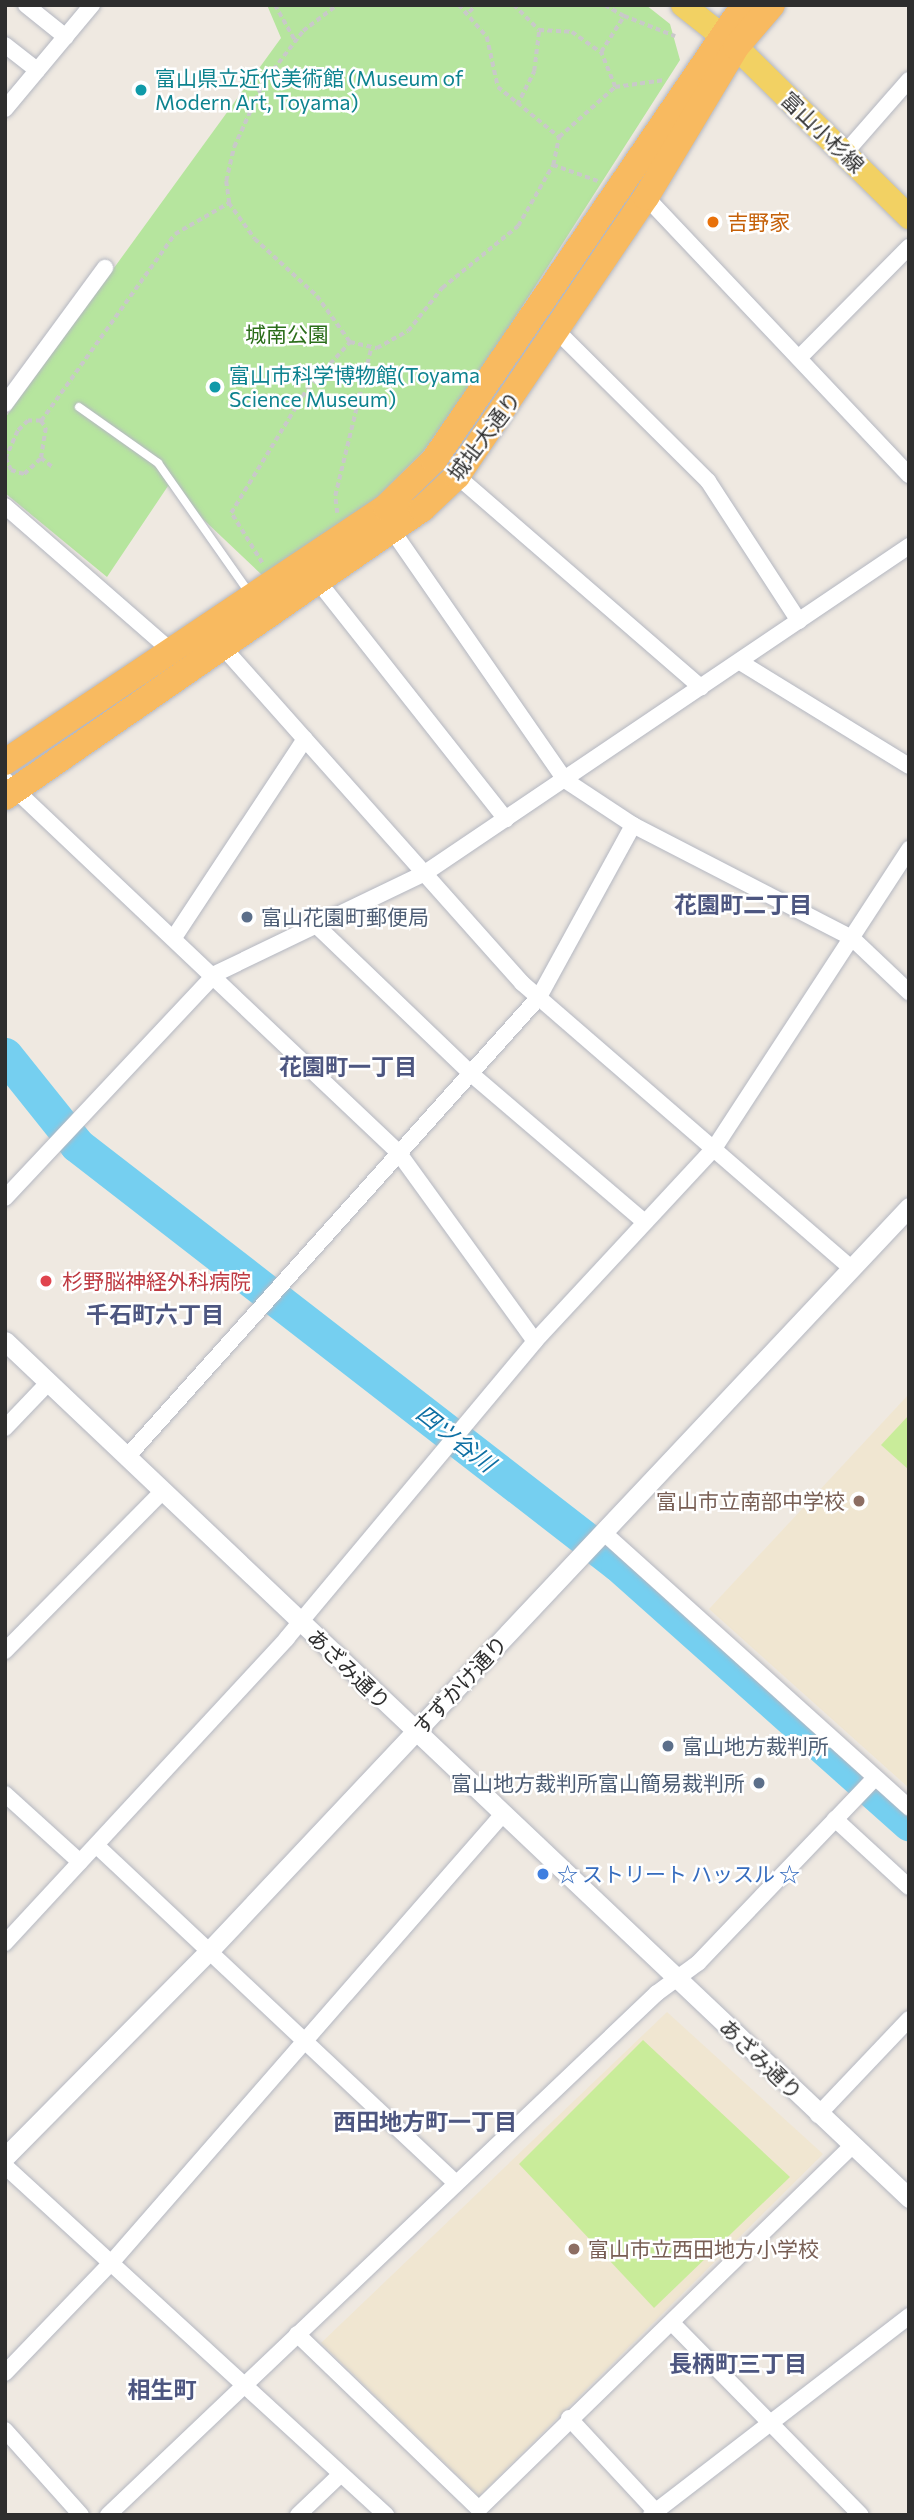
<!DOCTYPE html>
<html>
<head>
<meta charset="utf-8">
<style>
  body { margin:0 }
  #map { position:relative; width:914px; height:2520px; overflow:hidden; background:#efe9e1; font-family:Commissioner,"Noto Sans JP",sans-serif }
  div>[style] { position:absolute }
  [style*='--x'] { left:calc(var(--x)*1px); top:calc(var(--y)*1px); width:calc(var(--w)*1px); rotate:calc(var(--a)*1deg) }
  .education>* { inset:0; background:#f0e6d1 }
  .green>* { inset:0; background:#b6e59e }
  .pitch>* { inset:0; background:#c9ec9a }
  .river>* { height:35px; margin:-17.5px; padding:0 17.5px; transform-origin:17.5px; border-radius:17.5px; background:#75cff0 }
  .path>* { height:3.5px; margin-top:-1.75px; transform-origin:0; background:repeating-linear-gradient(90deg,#c9c9c9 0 5px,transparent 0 8.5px) }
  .roads { filter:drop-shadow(0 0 2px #b4b7c1) drop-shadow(0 0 2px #b4b7c1) }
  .service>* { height:8px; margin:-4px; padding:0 4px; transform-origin:4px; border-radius:4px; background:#fff }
  .minor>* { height:16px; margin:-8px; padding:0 8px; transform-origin:8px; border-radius:8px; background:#fff }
  .tertiary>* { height:19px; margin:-9.5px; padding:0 9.5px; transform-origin:9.5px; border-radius:9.5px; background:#fff }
  .primary>* { height:24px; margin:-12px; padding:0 12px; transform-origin:12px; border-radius:12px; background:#f2d163 }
  .trunk>* { height:26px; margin:-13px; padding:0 13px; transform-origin:13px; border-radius:13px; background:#f8ba60 }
  .dots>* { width:19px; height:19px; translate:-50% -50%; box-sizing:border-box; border:4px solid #fff; border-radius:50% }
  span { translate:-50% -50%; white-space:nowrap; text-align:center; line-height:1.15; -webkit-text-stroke:5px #fff; paint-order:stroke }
  .culture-label { font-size:21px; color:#0d838f }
  .left { translate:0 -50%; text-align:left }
  .street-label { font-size:21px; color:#2e2e2e }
  .food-label { font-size:21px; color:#c56008 }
  .park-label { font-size:21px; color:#2c6e1b }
  .service-label { font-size:21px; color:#4e5e75 }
  .right { translate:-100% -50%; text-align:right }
  .health-label { font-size:21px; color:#be3a42 }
  .education-label { font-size:21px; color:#785e54 }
  .shop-label { font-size:21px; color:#366cbe }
  .neighbourhood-label { font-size:23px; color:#4d5680; font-weight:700 }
  .water-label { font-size:23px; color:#0d6fa3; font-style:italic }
  .frame { position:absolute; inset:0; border:7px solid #2e2e2e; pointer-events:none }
</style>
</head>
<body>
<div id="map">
  <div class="education">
    <i style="clip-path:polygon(909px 1394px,909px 1788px,709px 1609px)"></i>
    <i style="clip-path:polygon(667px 2012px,823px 2154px,479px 2496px,321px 2343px)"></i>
  </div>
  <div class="green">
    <i style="clip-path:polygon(267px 5px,646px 5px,670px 24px,680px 60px,497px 346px,424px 451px,377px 498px,262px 575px,168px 486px,107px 577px,5px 493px,5px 418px,281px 38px)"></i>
  </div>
  <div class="pitch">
    <i style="clip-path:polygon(909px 1415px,909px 1470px,881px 1445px)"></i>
    <i style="clip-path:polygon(643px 2040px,790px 2177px,654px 2308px,519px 2164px)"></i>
  </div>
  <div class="river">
    <i style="--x:5;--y:1055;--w:115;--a:51.3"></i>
    <i style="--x:77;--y:1145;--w:684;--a:37.76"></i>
    <i style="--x:618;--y:1564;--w:390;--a:41.7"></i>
  </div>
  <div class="path">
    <i style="--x:275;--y:5;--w:40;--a:60.3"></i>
    <i style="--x:459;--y:5;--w:43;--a:48.8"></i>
    <i style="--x:487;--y:37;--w:51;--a:77.6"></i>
    <i style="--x:498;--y:87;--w:79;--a:39.3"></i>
    <i style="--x:514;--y:5;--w:35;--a:45"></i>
    <i style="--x:539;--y:30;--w:33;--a:3"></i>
    <i style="--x:572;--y:32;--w:35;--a:35"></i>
    <i style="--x:605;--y:5;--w:22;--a:30"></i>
    <i style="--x:469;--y:12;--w:10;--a:-45"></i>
    <i style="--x:615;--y:87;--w:38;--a:-112"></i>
    <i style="--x:601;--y:52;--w:43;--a:-57.4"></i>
    <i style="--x:624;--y:16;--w:55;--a:21.4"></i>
    <i style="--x:517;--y:105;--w:38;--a:-63"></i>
    <i style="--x:534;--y:71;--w:41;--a:-83"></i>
    <i style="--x:553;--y:165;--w:29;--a:-78"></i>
    <i style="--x:559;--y:137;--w:75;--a:-41.8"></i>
    <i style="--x:615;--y:87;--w:50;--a:-8"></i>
    <i style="--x:229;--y:203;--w:44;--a:54.2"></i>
    <i style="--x:255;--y:239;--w:84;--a:42.6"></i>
    <i style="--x:317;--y:296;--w:57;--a:54.3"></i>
    <i style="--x:350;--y:342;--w:28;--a:13"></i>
    <i style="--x:377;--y:348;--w:35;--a:-29"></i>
    <i style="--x:408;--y:331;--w:55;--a:-51.7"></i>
    <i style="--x:442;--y:288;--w:98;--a:-39.2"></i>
    <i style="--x:518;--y:226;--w:70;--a:-60.2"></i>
    <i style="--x:553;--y:165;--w:48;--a:19.6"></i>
    <i style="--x:41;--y:421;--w:230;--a:-54.4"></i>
    <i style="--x:175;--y:234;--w:62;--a:-29.9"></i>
    <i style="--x:229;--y:203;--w:22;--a:-98"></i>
    <i style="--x:226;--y:181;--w:35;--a:-77"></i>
    <i style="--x:234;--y:147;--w:70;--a:-65.6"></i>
    <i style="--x:263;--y:83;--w:66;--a:-52.4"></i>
    <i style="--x:303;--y:31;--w:43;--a:-37.4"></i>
    <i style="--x:41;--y:421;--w:13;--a:180"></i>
    <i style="--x:28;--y:421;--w:14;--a:135"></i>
    <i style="--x:18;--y:431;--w:30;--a:114"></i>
    <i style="--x:6;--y:458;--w:13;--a:67"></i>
    <i style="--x:11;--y:470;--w:14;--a:17"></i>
    <i style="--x:24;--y:474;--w:23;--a:-43"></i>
    <i style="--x:41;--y:458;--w:16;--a:38"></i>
    <i style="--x:41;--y:421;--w:9;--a:54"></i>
    <i style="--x:46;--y:428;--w:30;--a:99"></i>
    <i style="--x:337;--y:513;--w:17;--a:-97"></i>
    <i style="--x:335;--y:496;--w:152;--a:-76.3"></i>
    <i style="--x:262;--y:563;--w:59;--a:-121.8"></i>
    <i style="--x:231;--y:513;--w:145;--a:-58.5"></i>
    <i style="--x:307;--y:389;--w:64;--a:-47.5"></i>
  </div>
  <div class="roads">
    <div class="service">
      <i style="--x:79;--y:407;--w:97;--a:35.3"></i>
      <i style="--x:158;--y:463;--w:160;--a:54.9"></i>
    </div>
    <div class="minor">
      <i style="--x:26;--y:5;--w:51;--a:38.7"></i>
      <i style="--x:5;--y:45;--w:41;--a:38"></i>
      <i style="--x:5;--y:109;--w:136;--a:-50.1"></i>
      <i style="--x:845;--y:153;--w:97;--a:-48.8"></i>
      <i style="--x:646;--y:197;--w:383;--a:46.6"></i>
      <i style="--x:557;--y:331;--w:213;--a:44.8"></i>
      <i style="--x:708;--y:481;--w:167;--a:57"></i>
      <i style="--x:799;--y:358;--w:156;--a:-45.3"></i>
      <i style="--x:5;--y:404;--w:169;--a:-53.7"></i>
      <i style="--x:457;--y:476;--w:323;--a:40.9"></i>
      <i style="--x:5;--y:506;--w:219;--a:41.1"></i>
      <i style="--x:392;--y:530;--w:304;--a:55.3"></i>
      <i style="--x:565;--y:780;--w:82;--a:33.5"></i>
      <i style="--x:633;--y:825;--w:246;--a:27.3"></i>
      <i style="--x:852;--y:938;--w:79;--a:43.5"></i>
      <i style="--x:317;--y:580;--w:305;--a:51.7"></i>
      <i style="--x:221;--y:645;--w:453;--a:48.3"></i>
      <i style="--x:522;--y:983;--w:435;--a:40.9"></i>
      <i style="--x:740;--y:662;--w:198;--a:31.6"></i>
      <i style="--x:5;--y:780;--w:541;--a:43.43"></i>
      <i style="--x:398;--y:1152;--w:233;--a:54.1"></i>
      <i style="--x:317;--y:926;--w:211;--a:43.8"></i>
      <i style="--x:469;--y:1072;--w:228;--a:40.5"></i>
      <i style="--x:175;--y:936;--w:236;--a:-56.6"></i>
      <i style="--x:5;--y:1198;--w:307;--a:-46.8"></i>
      <i style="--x:215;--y:974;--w:233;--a:-25.7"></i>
      <i style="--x:425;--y:873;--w:584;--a:-34.04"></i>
      <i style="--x:5;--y:1428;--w:62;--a:-46.3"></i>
      <i style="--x:127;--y:1457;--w:618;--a:-48.15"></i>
      <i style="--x:539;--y:997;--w:196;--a:-61.3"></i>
      <i style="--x:603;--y:1532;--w:412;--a:42"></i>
      <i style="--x:5;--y:1651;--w:223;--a:-45.4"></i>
      <i style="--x:5;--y:1794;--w:101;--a:42.2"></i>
      <i style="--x:835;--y:1819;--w:100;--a:42.6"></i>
      <i style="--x:97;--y:1846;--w:491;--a:43.2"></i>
      <i style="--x:5;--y:1943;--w:415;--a:-47.2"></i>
      <i style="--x:287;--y:1638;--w:387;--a:-50.1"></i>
      <i style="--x:535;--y:1341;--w:265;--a:-47.1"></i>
      <i style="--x:715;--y:1147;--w:356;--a:-56.9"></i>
      <i style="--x:818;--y:2115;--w:132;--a:-46.5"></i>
      <i style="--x:5;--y:2166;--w:517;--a:42.49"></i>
      <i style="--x:672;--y:2323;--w:269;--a:45.5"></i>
      <i style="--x:297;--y:2334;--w:252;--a:43.9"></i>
      <i style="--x:479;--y:2509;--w:520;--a:-44.22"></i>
      <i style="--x:5;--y:2373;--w:153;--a:-46.1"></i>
      <i style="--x:111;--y:2263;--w:596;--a:-48.88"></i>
      <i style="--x:569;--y:2418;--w:132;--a:47.1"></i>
      <i style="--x:5;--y:2430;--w:114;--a:48.2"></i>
      <i style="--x:108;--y:2515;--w:758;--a:-43.56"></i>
      <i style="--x:657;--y:1993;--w:51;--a:-36.2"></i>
      <i style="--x:698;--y:1963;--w:256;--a:-46.3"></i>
      <i style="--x:298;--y:2515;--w:59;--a:-43.6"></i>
      <i style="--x:651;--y:2515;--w:326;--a:-37.6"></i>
    </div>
    <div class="tertiary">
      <i style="--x:5;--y:1341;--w:1246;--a:43.47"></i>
      <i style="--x:5;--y:2157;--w:289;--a:-45.3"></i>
      <i style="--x:208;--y:1952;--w:1023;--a:-46.74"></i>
    </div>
    <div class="primary">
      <i style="--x:683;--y:5;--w:68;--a:38.4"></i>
      <i style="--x:736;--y:47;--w:243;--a:44.5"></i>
    </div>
    <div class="trunk">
      <i style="--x:5;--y:762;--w:458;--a:-33.8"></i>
      <i style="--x:386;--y:507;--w:67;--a:-44.4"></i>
      <i style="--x:434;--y:460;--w:551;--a:-55.73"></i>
      <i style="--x:5;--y:797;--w:507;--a:-34.63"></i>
      <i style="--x:422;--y:509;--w:48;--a:-43.3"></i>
      <i style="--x:457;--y:476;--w:337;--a:-55.9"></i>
      <i style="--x:646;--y:197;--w:175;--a:-59"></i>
      <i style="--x:736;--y:47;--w:55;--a:-49.4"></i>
    </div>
  </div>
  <div class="dots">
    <i style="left:141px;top:90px;background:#0f9aa8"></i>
    <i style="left:713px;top:222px;background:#e8710a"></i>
    <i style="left:215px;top:387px;background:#0f9aa8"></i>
    <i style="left:247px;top:917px;background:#5c6f8a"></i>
    <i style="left:46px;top:1281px;background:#e0444e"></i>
    <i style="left:859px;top:1501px;background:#8d6e63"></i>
    <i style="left:668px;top:1746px;background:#5c6f8a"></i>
    <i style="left:759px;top:1783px;background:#5c6f8a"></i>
    <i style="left:543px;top:1874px;background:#3f7fe0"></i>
    <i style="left:574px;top:2249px;background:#8d6e63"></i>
  </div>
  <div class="culture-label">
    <span class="left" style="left:155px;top:90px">富山県立近代美術館 (Museum of<br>Modern Art, Toyama)</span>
    <span class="left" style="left:229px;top:387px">富山市科学博物館(Toyama<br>Science Museum)</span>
  </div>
  <div class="street-label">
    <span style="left:823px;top:132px;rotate:44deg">富山小杉線</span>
    <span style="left:484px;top:436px;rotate:-53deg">城址大通り</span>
    <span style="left:349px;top:1669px;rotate:44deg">あざみ通り</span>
    <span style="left:460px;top:1685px;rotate:-47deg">すずかけ通り</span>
    <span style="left:761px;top:2059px;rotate:44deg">あざみ通り</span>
  </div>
  <div class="food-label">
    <span class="left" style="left:727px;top:222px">吉野家</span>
  </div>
  <div class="park-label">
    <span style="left:287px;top:334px">城南公園</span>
  </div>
  <div class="service-label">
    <span class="left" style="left:261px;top:917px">富山花園町郵便局</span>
    <span class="left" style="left:682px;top:1746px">富山地方裁判所</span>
    <span class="right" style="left:745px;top:1783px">富山地方裁判所富山簡易裁判所</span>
  </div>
  <div class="health-label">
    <span class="left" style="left:62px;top:1281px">杉野脳神経外科病院</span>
  </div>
  <div class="education-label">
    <span class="right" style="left:845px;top:1501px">富山市立南部中学校</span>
    <span class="left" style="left:588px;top:2249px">富山市立西田地方小学校</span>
  </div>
  <div class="shop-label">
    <span class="left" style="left:557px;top:1874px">☆ ストリート ハッスル ☆</span>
  </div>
  <div class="neighbourhood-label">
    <span style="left:743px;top:904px">花園町二丁目</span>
    <span style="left:348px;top:1066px">花園町一丁目</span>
    <span style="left:155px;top:1314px">千石町六丁目</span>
    <span style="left:425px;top:2121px">西田地方町一丁目</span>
    <span style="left:738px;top:2363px">長柄町三丁目</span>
    <span style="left:162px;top:2389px">相生町</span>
  </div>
  <div class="water-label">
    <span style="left:456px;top:1438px;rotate:38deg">四ツ谷川</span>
  </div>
  <div class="frame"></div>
</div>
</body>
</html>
